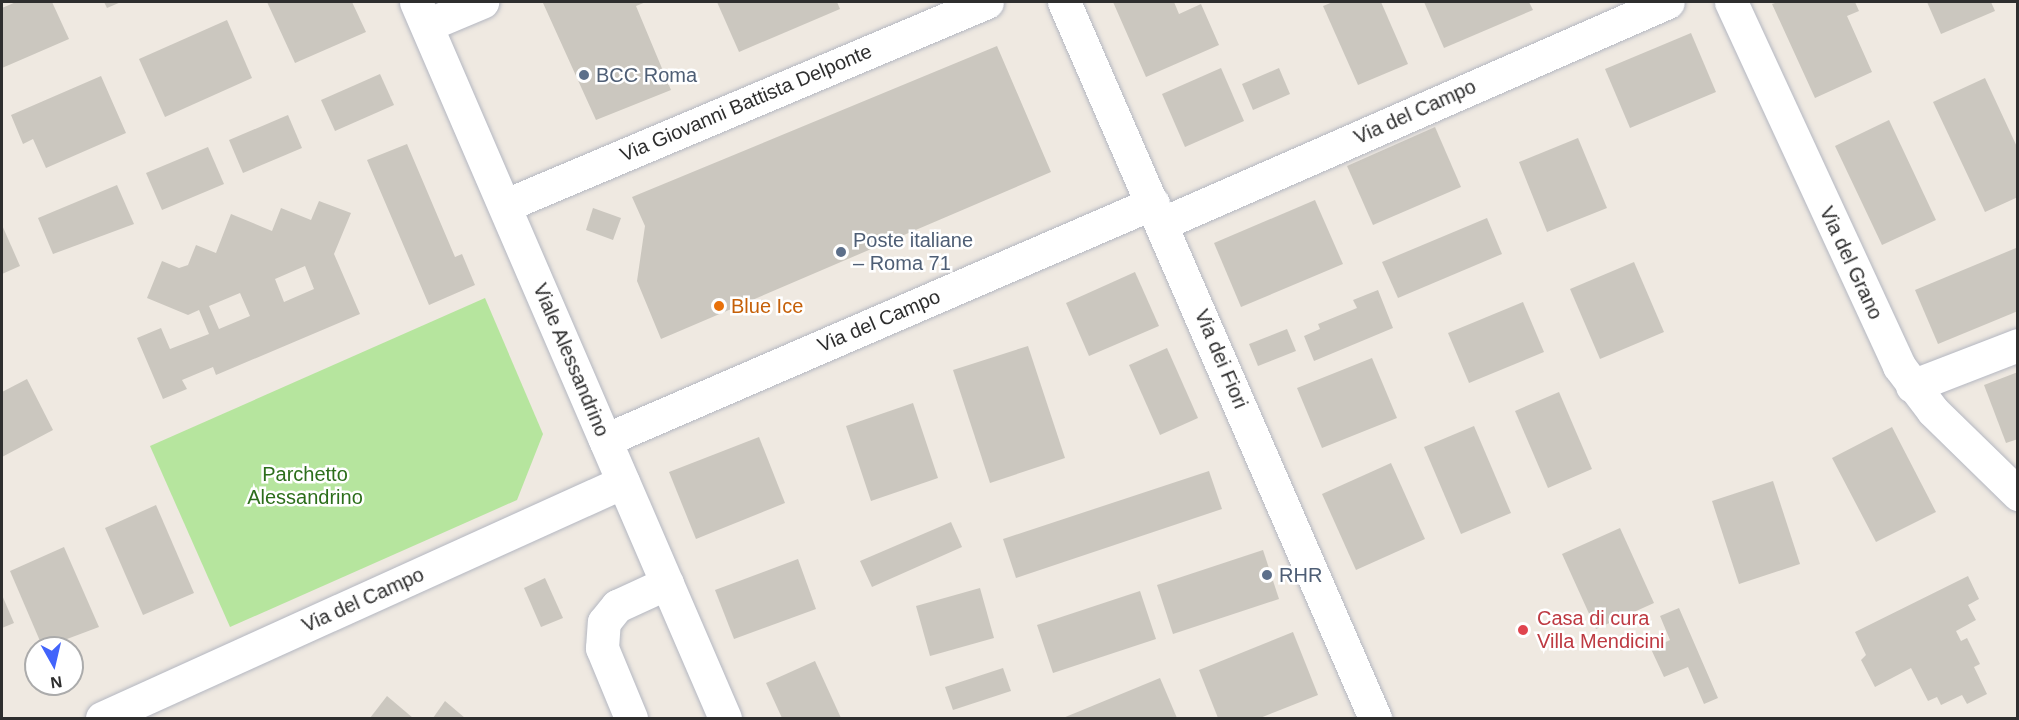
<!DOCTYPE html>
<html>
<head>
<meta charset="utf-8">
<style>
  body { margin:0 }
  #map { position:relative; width:2019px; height:720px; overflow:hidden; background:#efe9e1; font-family:Arial,sans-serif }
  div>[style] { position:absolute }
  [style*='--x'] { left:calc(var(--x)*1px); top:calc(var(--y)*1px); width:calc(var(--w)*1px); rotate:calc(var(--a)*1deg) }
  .green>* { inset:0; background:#b6e59e }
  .building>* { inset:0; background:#cbc7bf }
  .roads { filter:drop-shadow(0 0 2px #b4b7c1) drop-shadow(0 0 2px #b4b7c1) }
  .minor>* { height:33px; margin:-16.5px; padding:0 16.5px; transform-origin:16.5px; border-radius:16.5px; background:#fff }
  .dots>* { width:16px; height:16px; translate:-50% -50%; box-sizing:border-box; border:3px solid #fff; border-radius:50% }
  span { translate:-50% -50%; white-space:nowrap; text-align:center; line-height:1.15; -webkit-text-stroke:5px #fff; paint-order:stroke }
  .service-label { font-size:20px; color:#4e5e75 }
  .left { translate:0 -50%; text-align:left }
  .street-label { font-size:20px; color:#2e2e2e }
  .food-label { font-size:20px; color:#c56008 }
  .park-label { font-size:20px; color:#2c6e1b }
  .health-label { font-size:20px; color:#be3a42 }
  .frame { position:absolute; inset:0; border:3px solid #2e2e2e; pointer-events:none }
  .north { position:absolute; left:24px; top:636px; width:60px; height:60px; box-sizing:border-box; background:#fff; border:2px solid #ababab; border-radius:50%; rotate:172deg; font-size:16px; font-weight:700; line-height:24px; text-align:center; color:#2e2e2e }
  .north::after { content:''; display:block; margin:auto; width:21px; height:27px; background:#4264fb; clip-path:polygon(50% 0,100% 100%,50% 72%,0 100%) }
</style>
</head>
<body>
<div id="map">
  <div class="green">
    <i style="clip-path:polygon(485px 298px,543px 434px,517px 500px,230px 627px,150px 446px)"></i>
  </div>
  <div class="building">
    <i style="clip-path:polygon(16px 2px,52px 2px,69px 39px,2px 68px,2px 8px)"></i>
    <i style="clip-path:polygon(104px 2px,121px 2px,107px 8px)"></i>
    <i style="clip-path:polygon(267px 2px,352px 2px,366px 32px,295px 63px)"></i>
    <i style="clip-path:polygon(547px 2px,646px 2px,636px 6px,671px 90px,596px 120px,543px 3px)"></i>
    <i style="clip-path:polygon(717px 2px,837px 2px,840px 9px,739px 52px)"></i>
    <i style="clip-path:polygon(1113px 2px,1174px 2px,1179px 14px,1201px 4px,1219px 45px,1146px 77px)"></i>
    <i style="clip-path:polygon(1333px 2px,1381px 2px,1408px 64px,1358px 85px,1323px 6px)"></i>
    <i style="clip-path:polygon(1424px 2px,1529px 2px,1533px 10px,1444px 48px)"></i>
    <i style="clip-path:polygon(1778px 2px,1855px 2px,1859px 11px,1847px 16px,1872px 72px,1815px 98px,1772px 4px)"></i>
    <i style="clip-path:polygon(1927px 2px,1991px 2px,1995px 11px,1941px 34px)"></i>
    <i style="clip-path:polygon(227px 20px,252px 78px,165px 117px,139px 59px)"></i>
    <i style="clip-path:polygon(1691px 33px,1716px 92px,1630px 128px,1605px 69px)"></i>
    <i style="clip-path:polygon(997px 46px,1051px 172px,661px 339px,637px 281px,645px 226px,632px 197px)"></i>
    <i style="clip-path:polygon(1221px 68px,1244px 121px,1185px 147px,1162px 94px)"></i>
    <i style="clip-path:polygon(1279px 68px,1290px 94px,1253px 110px,1242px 84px)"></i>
    <i style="clip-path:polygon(380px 74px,394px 105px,335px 131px,321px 100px)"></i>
    <i style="clip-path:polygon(101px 76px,126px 133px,46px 168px,33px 139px,23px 144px,11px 115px)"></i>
    <i style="clip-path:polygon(1985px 78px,2018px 149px,2018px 197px,1985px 212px,1933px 102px)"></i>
    <i style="clip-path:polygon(288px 115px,302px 148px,243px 173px,229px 140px)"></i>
    <i style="clip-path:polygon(1889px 120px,1936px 220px,1882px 245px,1835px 146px)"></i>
    <i style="clip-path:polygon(1435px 127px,1461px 187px,1373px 225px,1347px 166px)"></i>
    <i style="clip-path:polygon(1578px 138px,1607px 208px,1547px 232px,1519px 162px)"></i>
    <i style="clip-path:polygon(407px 144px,455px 257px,462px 254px,475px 285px,429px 305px,367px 160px)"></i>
    <i style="clip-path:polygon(208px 147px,224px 184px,162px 210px,146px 173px)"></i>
    <i style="clip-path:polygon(117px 185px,134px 224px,53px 254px,38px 218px)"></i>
    <i style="clip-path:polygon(1315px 200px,1343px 264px,1241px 307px,1214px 243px)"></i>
    <i style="clip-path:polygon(evenodd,319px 201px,351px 213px,334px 254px,360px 314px,216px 375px,213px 367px,182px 380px,187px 389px,163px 399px,137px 338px,161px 328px,170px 349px,209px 334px,199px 310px,188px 315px,147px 298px,162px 261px,179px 268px,188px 265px,196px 245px,216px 253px,231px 214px,272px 231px,281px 208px,311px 220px,319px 201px,305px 266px,314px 289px,284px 302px,275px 279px,305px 266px,319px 201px,240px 293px,250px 316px,219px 329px,209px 306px,240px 293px)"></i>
    <i style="clip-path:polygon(593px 208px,621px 218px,613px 240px,586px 230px)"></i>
    <i style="clip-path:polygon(1487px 218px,1502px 254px,1398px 298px,1382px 262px)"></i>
    <i style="clip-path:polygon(2px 225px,20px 266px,2px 274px)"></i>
    <i style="clip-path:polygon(2016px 248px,2018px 311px,1938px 344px,1915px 290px)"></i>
    <i style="clip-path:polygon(1634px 262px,1664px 332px,1600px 359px,1570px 289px)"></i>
    <i style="clip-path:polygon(1135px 272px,1159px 326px,1089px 356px,1066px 303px)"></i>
    <i style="clip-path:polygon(1378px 290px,1393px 328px,1314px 361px,1304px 336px,1320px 329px,1318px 324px,1357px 308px,1353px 300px)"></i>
    <i style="clip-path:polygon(1523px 302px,1544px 352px,1469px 383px,1448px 333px)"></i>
    <i style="clip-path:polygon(1287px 329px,1296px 351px,1258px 366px,1249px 344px)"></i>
    <i style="clip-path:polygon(1028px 346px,1065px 458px,990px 483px,953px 370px)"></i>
    <i style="clip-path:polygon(1167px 348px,1198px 418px,1160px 435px,1129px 365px)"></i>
    <i style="clip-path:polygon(1372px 358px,1397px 418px,1322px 448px,1297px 388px)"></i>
    <i style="clip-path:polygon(2018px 372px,2018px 439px,2006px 443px,1984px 385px)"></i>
    <i style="clip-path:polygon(27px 379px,53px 430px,2px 457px,2px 392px)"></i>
    <i style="clip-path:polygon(1559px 392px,1592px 469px,1548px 488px,1515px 411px)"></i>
    <i style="clip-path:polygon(913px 403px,938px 478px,871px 501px,846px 426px)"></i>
    <i style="clip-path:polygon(1474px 426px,1511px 513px,1461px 534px,1424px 447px)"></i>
    <i style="clip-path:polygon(1892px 427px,1936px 512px,1876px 542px,1832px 458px)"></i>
    <i style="clip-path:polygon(759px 437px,785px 503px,696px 539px,669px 472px)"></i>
    <i style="clip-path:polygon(1391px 463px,1425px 539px,1356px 570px,1322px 494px)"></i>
    <i style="clip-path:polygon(1209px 471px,1222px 509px,1016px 578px,1003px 539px)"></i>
    <i style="clip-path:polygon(1773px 481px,1800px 564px,1739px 584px,1712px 501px)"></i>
    <i style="clip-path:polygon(156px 505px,194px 593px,143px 615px,105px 528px)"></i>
    <i style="clip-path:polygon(951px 522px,962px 547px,872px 587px,860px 561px)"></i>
    <i style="clip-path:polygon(1620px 528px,1654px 603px,1596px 629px,1562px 554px)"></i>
    <i style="clip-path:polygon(64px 547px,99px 627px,43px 648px,10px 571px)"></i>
    <i style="clip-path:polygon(1263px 550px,1279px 599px,1173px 634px,1157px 585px)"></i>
    <i style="clip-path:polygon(798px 559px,816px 609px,734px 639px,715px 590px)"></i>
    <i style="clip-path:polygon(1968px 576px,1979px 599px,1968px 605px,1976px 620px,1956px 631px,1961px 641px,1967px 638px,1980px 664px,1974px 667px,1987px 694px,1967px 704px,1962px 695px,1941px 705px,1937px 697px,1928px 701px,1911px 668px,1875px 687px,1861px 660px,1866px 655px,1855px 632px)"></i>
    <i style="clip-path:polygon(545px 578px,563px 618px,541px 627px,524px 588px)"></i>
    <i style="clip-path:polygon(980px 588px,994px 638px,930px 656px,916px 606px)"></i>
    <i style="clip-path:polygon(1140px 591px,1156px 639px,1053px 673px,1037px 625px)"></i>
    <i style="clip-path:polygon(2px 595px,14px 623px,2px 628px)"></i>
    <i style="clip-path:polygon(1679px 608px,1718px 698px,1704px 704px,1688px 667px,1664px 677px,1651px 649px,1670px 640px,1660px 616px)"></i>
    <i style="clip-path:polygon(1293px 632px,1318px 695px,1260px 718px,1218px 718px,1199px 670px)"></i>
    <i style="clip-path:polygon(815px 661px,841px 718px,782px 718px,766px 683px)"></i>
    <i style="clip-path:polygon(1003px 668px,1011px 691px,953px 710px,945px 687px)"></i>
    <i style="clip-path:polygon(1160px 678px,1177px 718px,1063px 718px)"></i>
    <i style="clip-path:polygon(387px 696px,413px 718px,370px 718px)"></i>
    <i style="clip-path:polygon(445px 701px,465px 718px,433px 718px)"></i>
  </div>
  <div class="roads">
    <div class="minor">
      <i style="--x:416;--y:2;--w:780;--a:66.66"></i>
      <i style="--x:1064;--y:2;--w:781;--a:66.52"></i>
      <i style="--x:1731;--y:2;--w:401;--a:65.2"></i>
      <i style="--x:1899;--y:366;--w:56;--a:52.9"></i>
      <i style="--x:1933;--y:411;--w:119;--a:44.3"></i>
      <i style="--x:427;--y:25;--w:60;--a:-22.7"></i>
      <i style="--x:506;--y:205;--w:522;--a:-22.88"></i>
      <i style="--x:1163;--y:223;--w:551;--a:-23.64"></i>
      <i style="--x:1912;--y:386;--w:114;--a:-21.1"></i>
      <i style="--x:605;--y:440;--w:597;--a:-23.39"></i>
      <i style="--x:102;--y:718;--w:572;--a:-24.37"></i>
      <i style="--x:631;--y:718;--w:76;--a:-112.5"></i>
      <i style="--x:602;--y:648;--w:26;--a:-86"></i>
      <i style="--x:604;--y:622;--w:21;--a:-51"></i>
      <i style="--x:617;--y:606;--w:55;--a:-24.7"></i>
    </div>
  </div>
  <div class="dots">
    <i style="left:584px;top:75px;background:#5c6f8a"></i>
    <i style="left:841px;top:252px;background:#5c6f8a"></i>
    <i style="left:719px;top:306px;background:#e8710a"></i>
    <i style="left:1267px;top:575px;background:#5c6f8a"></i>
    <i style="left:1523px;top:630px;background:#e0444e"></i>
  </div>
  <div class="service-label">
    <span class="left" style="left:596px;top:75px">BCC Roma</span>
    <span class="left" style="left:853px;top:252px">Poste italiane<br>– Roma 71</span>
    <span class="left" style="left:1279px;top:575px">RHR</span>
  </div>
  <div class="street-label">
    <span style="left:746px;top:103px;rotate:-23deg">Via Giovanni Battista Delponte</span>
    <span style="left:1415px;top:112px;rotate:-24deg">Via del Campo</span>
    <span style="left:1851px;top:263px;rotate:65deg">Via del Grano</span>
    <span style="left:879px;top:321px;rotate:-23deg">Via del Campo</span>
    <span style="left:1221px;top:359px;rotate:67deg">Via dei Fiori</span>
    <span style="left:571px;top:360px;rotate:67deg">Viale Alessandrino</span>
    <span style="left:363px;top:600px;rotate:-24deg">Via del Campo</span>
  </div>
  <div class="food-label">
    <span class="left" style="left:731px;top:306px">Blue Ice</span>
  </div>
  <div class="park-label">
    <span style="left:305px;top:486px">Parchetto<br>Alessandrino</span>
  </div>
  <div class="health-label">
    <span class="left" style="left:1537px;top:630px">Casa di cura<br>Villa Mendicini</span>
  </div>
  <div class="frame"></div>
  <div class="north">N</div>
</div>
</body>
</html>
